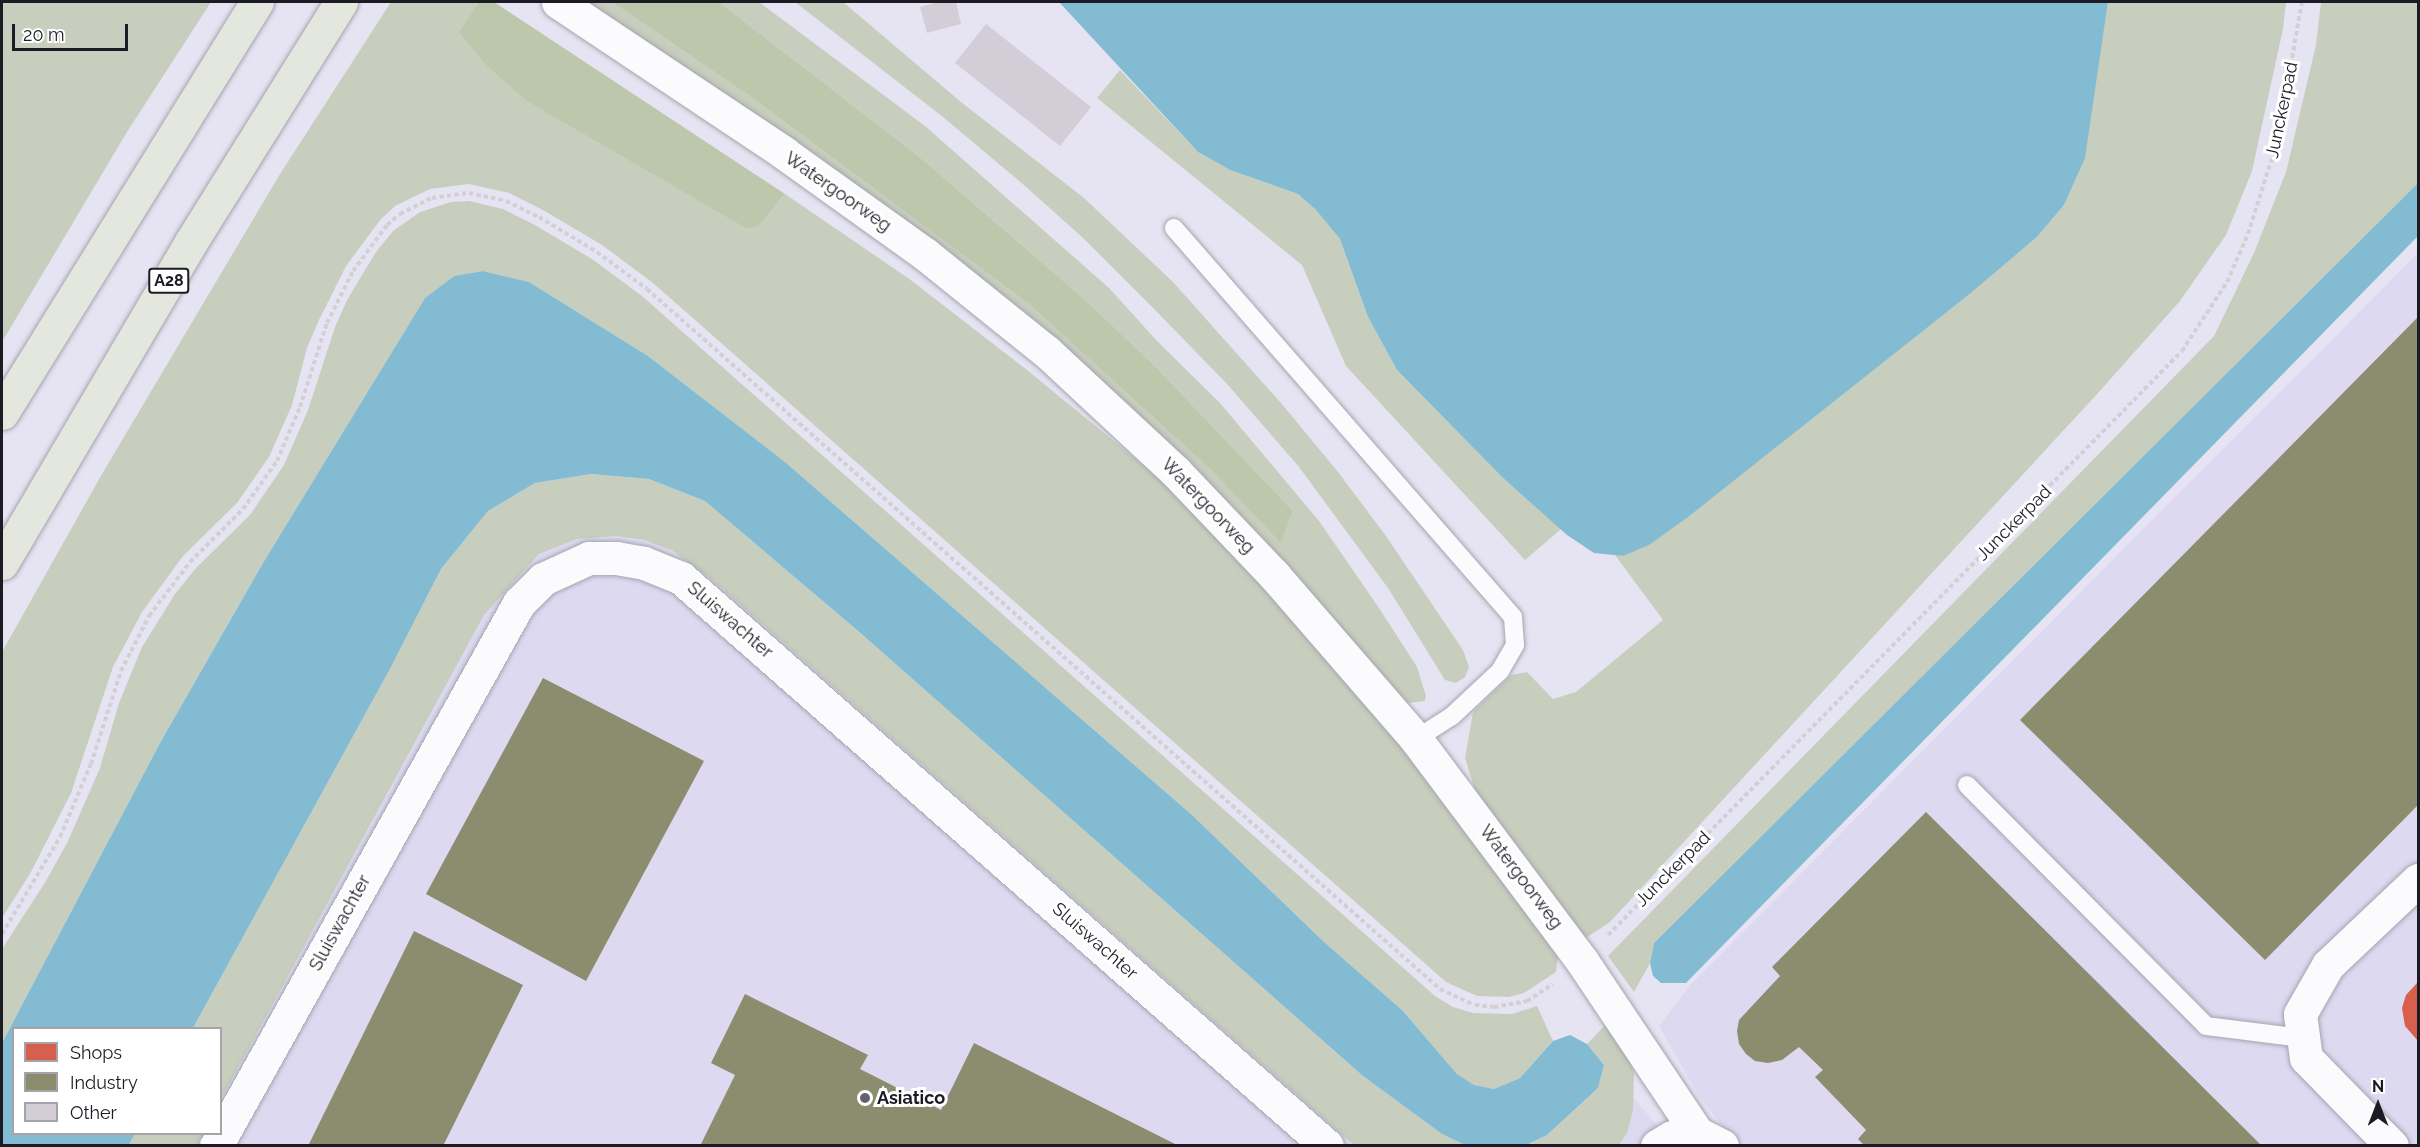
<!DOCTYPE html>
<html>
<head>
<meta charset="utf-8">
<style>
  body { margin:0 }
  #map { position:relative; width:2420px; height:1147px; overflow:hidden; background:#e6e4f2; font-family:Raleway,sans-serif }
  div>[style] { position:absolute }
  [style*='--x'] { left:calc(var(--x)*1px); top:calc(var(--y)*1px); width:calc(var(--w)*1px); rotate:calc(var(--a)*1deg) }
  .built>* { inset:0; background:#ddd9f1 }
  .green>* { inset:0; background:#c7cebd }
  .forest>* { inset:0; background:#bdc7ac }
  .water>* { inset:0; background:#83bcd2 }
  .shops>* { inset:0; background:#d6604d }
  .industry>* { inset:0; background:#8c8c6e }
  .building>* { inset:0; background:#d3cdd7 }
  .path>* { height:4px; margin-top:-2px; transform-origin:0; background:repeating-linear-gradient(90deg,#d2d0d5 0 4.5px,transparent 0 7.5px) }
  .roads { filter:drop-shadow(0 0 2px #a6a4af) drop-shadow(0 0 2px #a6a4af) }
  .lane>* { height:18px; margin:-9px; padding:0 9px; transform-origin:9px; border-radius:9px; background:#fbfbfd }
  .street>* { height:33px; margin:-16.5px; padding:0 16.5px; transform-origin:16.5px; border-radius:16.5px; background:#fbfbfd }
  .highway>* { height:33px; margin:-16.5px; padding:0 16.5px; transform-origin:16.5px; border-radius:16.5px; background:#e3e7de }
  .dots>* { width:16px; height:16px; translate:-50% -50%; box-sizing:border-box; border:3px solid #fff; border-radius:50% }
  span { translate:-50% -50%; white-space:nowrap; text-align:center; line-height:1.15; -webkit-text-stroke:6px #fff; paint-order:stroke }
  .shield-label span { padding:2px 4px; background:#fff; border:2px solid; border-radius:4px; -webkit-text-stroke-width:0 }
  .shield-label { font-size:16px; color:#1c1a23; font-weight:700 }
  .street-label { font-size:18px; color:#1c1a23 }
  .poi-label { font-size:18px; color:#1c1a23; font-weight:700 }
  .left { translate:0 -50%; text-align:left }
  .frame { position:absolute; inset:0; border:3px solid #1c1a23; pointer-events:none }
  .legend { position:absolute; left:12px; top:1027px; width:210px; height:108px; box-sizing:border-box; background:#fff; border:2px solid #a4a3a7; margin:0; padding:8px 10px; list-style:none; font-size:18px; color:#1c1a23 }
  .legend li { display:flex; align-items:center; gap:12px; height:30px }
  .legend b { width:30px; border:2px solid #a4a3a7 }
  .north { position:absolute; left:2348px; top:1075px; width:60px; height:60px; -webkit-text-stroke:4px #fff; paint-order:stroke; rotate:0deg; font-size:16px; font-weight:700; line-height:24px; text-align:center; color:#1c1a23 }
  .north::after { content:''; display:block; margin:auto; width:21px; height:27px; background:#1c1a23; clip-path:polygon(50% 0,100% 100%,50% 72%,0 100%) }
  .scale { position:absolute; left:12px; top:24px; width:116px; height:27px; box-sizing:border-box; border:3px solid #1c1a23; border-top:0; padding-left:8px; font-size:18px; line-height:21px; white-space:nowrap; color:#1c1a23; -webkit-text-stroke:4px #fff; paint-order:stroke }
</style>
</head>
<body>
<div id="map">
  <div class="built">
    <i style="clip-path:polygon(2418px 253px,2418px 1145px,1738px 1145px,1700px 1098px,1659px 1026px,1690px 985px)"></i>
    <i style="clip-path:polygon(673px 517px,1424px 1146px,170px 1146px,176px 1134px,220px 1134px,221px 1046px,484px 543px)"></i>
    <i style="clip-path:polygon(1620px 1081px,1673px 1145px,1551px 1146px)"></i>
  </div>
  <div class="green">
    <i style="clip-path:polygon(2px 2px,211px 2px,127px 132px,2px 342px)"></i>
    <i style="clip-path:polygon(391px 2px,479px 2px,460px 32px,759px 226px,785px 194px,908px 278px,1027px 370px,1159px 478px,1222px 540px,1368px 703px,1492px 859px,1558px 956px,1556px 972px,1524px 993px,1509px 997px,1477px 996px,1446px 982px,653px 283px,602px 245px,543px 210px,509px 193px,469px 184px,430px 189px,395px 206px,381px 219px,346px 266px,319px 320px,307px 348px,292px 405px,269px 457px,237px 503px,183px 556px,142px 612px,113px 667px,71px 793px,31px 872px,2px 918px,2px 652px,102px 474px,280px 174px)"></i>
    <i style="clip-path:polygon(588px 2px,612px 2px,751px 97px,1030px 305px,1211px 470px,1281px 542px,1293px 511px,1154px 365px,1083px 298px,922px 159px,719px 2px,759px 2px,925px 126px,1109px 288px,1157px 341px,1220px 403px,1319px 521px,1379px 608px,1417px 667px,1426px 696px,1425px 701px,1408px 703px,1238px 517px,646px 42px)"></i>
    <i style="clip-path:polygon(795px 2px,843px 2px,961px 102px,1084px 198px,1173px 282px,1281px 403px,1338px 472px,1386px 536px,1463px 650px,1469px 667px,1465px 677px,1456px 683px,1445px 680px,1388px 588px,1299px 467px,1228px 385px,1159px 314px,1082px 237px,1025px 186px,943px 117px)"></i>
    <i style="clip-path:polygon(2108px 2px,2286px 2px,2283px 29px,2252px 171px,2226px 235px,2180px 301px,2098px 393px,1610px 922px,1586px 938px,1475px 790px,1465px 758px,1473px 712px,1511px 675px,1527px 672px,1553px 699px,1576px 692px,1663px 620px,1615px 555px,1623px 556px,1972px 292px,2037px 237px,2064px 205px,2084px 158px)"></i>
    <i style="clip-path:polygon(2321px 2px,2418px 2px,2418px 183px,1654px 943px,1650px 963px,1634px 992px,1608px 956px,2214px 336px,2254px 253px,2286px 172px,2316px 45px)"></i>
    <i style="clip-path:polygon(1120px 70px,1198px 152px,1230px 170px,1298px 194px,1316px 210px,1340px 239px,1368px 317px,1397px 370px,1502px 477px,1561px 529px,1525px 560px,1346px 366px,1302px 265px,1097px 98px)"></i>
    <i style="clip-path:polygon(469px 201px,503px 209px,535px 225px,592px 259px,642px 296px,1435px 996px,1453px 1007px,1473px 1013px,1512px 1014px,1537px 1006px,1553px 1041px,1520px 1078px,1494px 1089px,1474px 1085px,1457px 1074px,1402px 1010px,1324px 942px,1192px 815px,785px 462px,648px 356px,529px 282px,483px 271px,454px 276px,425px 298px,263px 563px,160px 743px,2px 1043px,2px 949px,46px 881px,68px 841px,100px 768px,119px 703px,142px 647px,175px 594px,196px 568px,250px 515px,284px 465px,308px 410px,335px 327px,347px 300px,376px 252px,393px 231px,420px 212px,451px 202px)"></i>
    <i style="clip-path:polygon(591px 474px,649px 479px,705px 501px,857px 630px,1363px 1076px,1442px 1134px,1465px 1145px,1354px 1145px,710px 578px,673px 551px,645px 540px,616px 536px,577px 539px,539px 554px,484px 615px,221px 1099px,220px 1028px,193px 1028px,391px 667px,441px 569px,488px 511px,535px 483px)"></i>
    <i style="clip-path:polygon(1606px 1024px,1628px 1055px,1634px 1073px,1633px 1110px,1627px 1133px,1619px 1145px,1527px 1146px,1547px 1135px,1598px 1088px,1604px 1065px,1587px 1044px)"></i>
    <i style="clip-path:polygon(135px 1134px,203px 1134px,197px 1145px,129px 1146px)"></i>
  </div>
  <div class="forest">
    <i style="clip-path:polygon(479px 2px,494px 2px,785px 194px,759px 226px,746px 228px,527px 101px,487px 66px,459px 32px)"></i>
    <i style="clip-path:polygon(612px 2px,719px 2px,922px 159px,1083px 298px,1154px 365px,1293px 511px,1281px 543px,1211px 470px,1030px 305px,751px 97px)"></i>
  </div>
  <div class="water">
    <i style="clip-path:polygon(1059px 2px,2108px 2px,2085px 158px,2064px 205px,2037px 237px,1972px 292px,1688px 517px,1649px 545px,1623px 556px,1594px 553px,1567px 535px,1502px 477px,1397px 370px,1368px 317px,1340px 239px,1316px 210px,1298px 194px,1230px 170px,1198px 152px)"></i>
    <i style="clip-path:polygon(2418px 183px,2418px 236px,1686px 983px,1661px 983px,1653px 976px,1650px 963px,1654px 943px)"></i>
    <i style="clip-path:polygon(483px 271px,529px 282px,648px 356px,785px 462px,1192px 815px,1324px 942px,1402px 1010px,1457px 1074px,1474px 1085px,1494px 1089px,1520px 1078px,1553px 1041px,1570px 1035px,1587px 1044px,1604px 1065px,1598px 1088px,1547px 1135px,1527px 1145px,1465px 1145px,1442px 1134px,1363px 1076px,857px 630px,705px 501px,649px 479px,591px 474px,535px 483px,488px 511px,441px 569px,391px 667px,193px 1028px,14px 1028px,14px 1134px,135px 1134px,129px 1145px,2px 1145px,2px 1043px,160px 743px,263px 563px,425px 298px,454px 276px)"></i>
  </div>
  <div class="shops">
    <i style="clip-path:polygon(2418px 982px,2418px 1041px,2405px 1026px,2402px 1008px,2406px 995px)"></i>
  </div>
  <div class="industry">
    <i style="clip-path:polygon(2418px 317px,2418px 805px,2265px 960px,2020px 720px)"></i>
    <i style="clip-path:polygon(543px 678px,704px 761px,586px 981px,426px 894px)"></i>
    <i style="clip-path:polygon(1926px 812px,2262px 1146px,1865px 1146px,1858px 1139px,1866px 1130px,1815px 1077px,1823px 1070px,1799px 1047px,1782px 1060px,1768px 1063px,1755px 1061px,1746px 1054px,1739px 1044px,1737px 1031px,1739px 1020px,1780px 976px,1772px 967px)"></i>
    <i style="clip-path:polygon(414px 931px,523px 985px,443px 1146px,308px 1146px)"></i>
    <i style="clip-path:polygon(745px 994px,868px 1055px,860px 1069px,941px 1110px,974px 1043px,1179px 1146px,700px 1146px,735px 1075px,711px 1063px)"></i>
  </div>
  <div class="building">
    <i style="clip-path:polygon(938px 2px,956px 2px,961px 24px,927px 33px,920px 7px)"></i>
    <i style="clip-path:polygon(986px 24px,1091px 107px,1060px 146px,955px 63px)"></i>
  </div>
  <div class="path">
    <i style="--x:2;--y:934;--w:113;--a:-59.1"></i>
    <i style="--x:60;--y:837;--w:79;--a:-67"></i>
    <i style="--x:91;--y:764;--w:98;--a:-72.1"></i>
    <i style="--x:121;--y:671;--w:62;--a:-63"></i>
    <i style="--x:149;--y:616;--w:68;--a:-52.8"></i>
    <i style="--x:190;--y:562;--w:75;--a:-45"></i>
    <i style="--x:243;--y:509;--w:59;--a:-54.7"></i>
    <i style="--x:277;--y:461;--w:59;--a:-66.9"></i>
    <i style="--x:300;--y:407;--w:88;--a:-72.2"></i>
    <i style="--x:327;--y:323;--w:58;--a:-63.4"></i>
    <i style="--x:353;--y:271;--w:57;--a:-53.5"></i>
    <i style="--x:387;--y:225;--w:17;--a:-40"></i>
    <i style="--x:400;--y:214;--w:36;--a:-27"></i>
    <i style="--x:432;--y:198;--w:37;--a:-8"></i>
    <i style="--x:469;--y:193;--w:38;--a:12"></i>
    <i style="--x:506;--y:201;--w:37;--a:26"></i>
    <i style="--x:539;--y:217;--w:68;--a:31.1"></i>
    <i style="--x:597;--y:252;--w:62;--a:36.5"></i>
    <i style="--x:647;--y:289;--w:1058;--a:41.44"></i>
    <i style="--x:1440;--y:989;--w:38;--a:25"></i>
    <i style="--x:1475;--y:1005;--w:19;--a:6"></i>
    <i style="--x:1494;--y:1007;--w:34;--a:-10"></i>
    <i style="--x:1527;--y:1001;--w:31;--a:-33"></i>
    <i style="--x:1608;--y:935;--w:819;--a:-45.49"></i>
    <i style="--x:2182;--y:351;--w:82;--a:-56.9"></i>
    <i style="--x:2227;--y:282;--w:52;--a:-66.4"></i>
    <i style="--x:2248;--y:234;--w:100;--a:-72.5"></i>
    <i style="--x:2278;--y:139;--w:139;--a:-80.1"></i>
  </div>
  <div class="roads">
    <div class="lane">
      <i style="--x:1174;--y:228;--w:516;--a:48.93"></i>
      <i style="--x:1513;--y:617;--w:28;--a:86"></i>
      <i style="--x:1515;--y:645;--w:30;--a:120"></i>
      <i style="--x:1500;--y:671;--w:66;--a:136.8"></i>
      <i style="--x:1452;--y:716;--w:43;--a:147.4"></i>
      <i style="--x:1967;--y:785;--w:339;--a:45.2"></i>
      <i style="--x:2206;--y:1026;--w:98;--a:7.1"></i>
    </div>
    <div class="street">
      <i style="--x:558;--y:2;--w:272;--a:33.7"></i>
      <i style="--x:784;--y:153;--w:173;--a:35.6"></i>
      <i style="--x:925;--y:254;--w:156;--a:38.8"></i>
      <i style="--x:1047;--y:352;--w:176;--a:42.9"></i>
      <i style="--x:1176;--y:472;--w:142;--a:46.4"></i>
      <i style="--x:1274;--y:575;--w:217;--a:49.1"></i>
      <i style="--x:1416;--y:739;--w:277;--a:53.2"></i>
      <i style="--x:1582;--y:961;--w:207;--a:56.2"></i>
      <i style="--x:1697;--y:1133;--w:28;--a:27"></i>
      <i style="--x:216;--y:1146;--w:622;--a:-60.84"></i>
      <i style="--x:519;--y:603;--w:34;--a:-45"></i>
      <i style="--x:543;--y:579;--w:51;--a:-24.5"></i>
      <i style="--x:589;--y:558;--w:27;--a:0"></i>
      <i style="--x:616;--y:558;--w:28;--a:10"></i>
      <i style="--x:644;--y:563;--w:40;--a:22"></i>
      <i style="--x:681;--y:578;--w:860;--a:41.32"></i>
      <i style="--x:1657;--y:1146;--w:17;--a:-31"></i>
      <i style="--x:1672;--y:1137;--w:25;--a:-9"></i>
      <i style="--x:2392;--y:1146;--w:123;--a:-134.3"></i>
      <i style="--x:2306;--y:1058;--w:44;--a:-97.8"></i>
      <i style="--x:2300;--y:1014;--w:56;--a:-60.3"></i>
      <i style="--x:2328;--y:965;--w:124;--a:-43.4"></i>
    </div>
    <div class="highway">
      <i style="--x:2;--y:413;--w:484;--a:-58.2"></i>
      <i style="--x:2;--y:563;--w:373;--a:-59.5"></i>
      <i style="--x:191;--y:242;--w:283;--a:-58"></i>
    </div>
  </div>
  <div class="dots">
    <i style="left:865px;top:1098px;background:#63616b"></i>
  </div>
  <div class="shield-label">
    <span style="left:169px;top:281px">A28</span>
  </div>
  <div class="street-label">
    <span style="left:2282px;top:110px;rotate:-78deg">Junckerpad</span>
    <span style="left:838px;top:192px;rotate:35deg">Watergoorweg</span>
    <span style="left:1208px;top:506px;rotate:46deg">Watergoorweg</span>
    <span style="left:2014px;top:523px;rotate:-45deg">Junckerpad</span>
    <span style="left:730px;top:620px;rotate:41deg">Sluiswachter</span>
    <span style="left:1673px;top:869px;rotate:-45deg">Junckerpad</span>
    <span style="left:1521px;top:877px;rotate:53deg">Watergoorweg</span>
    <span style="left:340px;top:923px;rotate:-61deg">Sluiswachter</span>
    <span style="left:1095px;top:941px;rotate:41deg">Sluiswachter</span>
  </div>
  <div class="poi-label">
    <span class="left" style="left:877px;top:1098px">Asiatico</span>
  </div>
  <div class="frame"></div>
  <ul class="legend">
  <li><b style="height:16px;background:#d6604d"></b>Shops</li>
  <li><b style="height:16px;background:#8c8c6e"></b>Industry</li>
  <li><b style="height:16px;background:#d3cdd7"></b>Other</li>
  </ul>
  <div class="north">N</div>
  <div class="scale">20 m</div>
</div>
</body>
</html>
